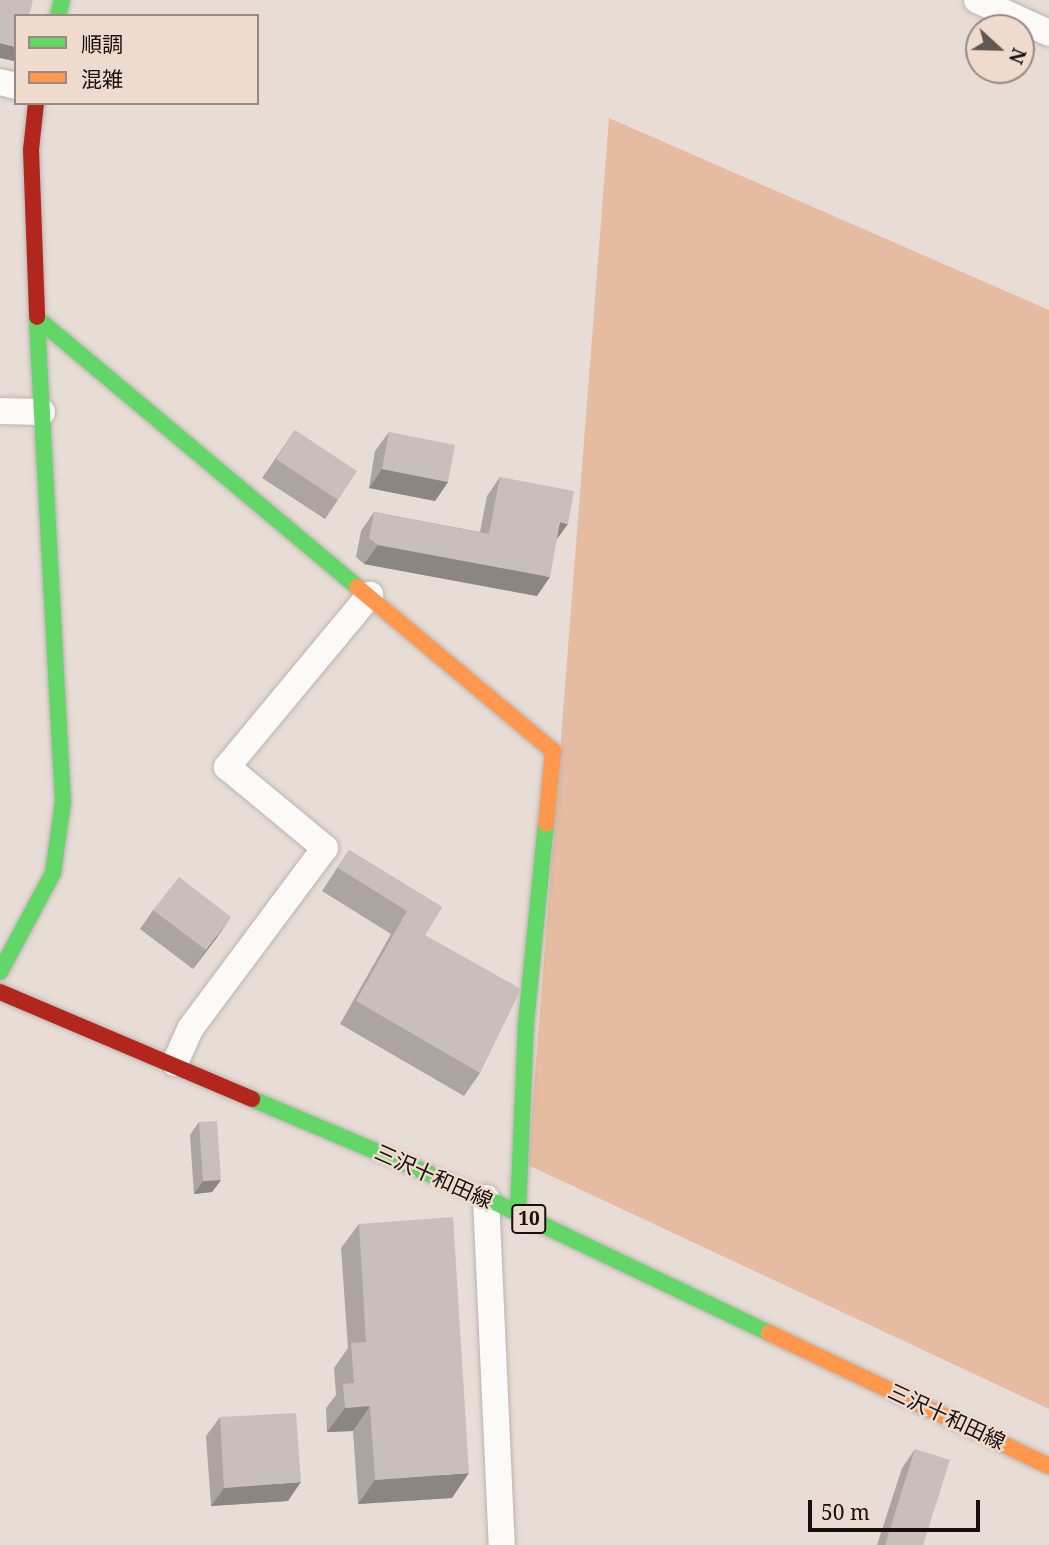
<!DOCTYPE html>
<html>
<head>
<meta charset="utf-8">
<style>
  body { margin:0 }
  #map { position:relative; width:1049px; height:1545px; overflow:hidden; background:#e7dcd6; font-family:"Noto Serif","Noto Sans JP",serif }
  div>[style] { position:absolute }
  [style*='--x'] { left:calc(var(--x)*1px); top:calc(var(--y)*1px); width:calc(var(--w)*1px); rotate:calc(var(--a)*1deg) }
  .green>* { inset:0; background:#e5bca1 }
  .roads { filter:drop-shadow(0 0 2px #bcb4af) drop-shadow(0 0 2px #bcb4af) }
  .street>* { height:26px; margin:-13px; padding:0 13px; transform-origin:13px; border-radius:13px; background:#fbfaf9 }
  .fast>* { height:16px; margin:-8px; padding:0 8px; transform-origin:8px; border-radius:8px; background:#63d668 }
  .slow>* { height:16px; margin:-8px; padding:0 8px; transform-origin:8px; border-radius:8px; background:#ff974d }
  .jam>* { height:16px; margin:-8px; padding:0 8px; transform-origin:8px; border-radius:8px; background:#b3261e }
  .wall>* { inset:0; background:#aca4a0 }
  .shaded-wall>* { inset:0; background:#8c8682 }
  .building>* { inset:0; background:#c8bfba }
  span { translate:-50% -50%; white-space:nowrap; text-align:center; line-height:1.15; -webkit-text-stroke:5px #efdace; paint-order:stroke }
  .shield-label span { padding:2px 5px; background:#efdace; border:2px solid; border-radius:5px; -webkit-text-stroke-width:0 }
  .shield-label { font-size:19px; color:#17100c; font-weight:700 }
  .street-label { font-size:21px; color:#17100c }
  .legend { position:absolute; left:14px; top:14px; width:245px; height:91px; box-sizing:border-box; background:#efdace; border:2px solid #998980; margin:0; padding:9px 12px; list-style:none; font-size:21px; color:#17100c }
  .legend li { display:flex; align-items:center; gap:14px; height:35px }
  .legend b { width:35px; border:2px solid #998980 }
  .north { position:absolute; left:965px; top:14px; width:70px; height:70px; box-sizing:border-box; background:#efdace; border:2px solid #998980; border-radius:50%; rotate:112deg; font-size:19px; font-weight:700; line-height:28px; text-align:center; color:#17100c }
  .north::after { content:''; display:block; margin:auto; width:24px; height:32px; background:#605753; clip-path:polygon(50% 0,100% 100%,50% 72%,0 100%) }
  .scale { position:absolute; left:808px; top:1500px; width:172px; height:32px; box-sizing:border-box; border:4px solid #17100c; border-top:0; padding-left:9px; font-size:21px; line-height:24px; white-space:nowrap; color:#17100c; -webkit-text-stroke:5px #efdace; paint-order:stroke }
</style>
</head>
<body>
<div id="map">
  <div class="green">
    <i style="clip-path:polygon(609px 118px,1049px 310px,1049px 1409px,528px 1165px)"></i>
  </div>
  <div class="roads">
    <div class="street">
      <i style="--x:977;--y:0;--w:79;--a:24.6"></i>
      <i style="--x:0;--y:82;--w:16;--a:14"></i>
      <i style="--x:0;--y:411;--w:42;--a:1.4"></i>
      <i style="--x:175;--y:1063;--w:37;--a:-66"></i>
      <i style="--x:190;--y:1029;--w:226;--a:-53.3"></i>
      <i style="--x:325;--y:848;--w:127;--a:-140.4"></i>
      <i style="--x:227;--y:767;--w:224;--a:-50.3"></i>
      <i style="--x:486;--y:1198;--w:347;--a:87.4"></i>
    </div>
    <div class="fast">
      <i style="--x:58;--y:16;--w:16;--a:-76"></i>
      <i style="--x:38;--y:319;--w:417;--a:40"></i>
      <i style="--x:0;--y:972;--w:112;--a:-61.8"></i>
      <i style="--x:53;--y:873;--w:72;--a:-82"></i>
      <i style="--x:63;--y:802;--w:486;--a:-93.1"></i>
      <i style="--x:252;--y:1099;--w:254;--a:22.9"></i>
      <i style="--x:486;--y:1198;--w:314;--a:25.5"></i>
      <i style="--x:518;--y:1213;--w:190;--a:-87.6"></i>
      <i style="--x:526;--y:1023;--w:200;--a:-84.3"></i>
    </div>
    <div class="slow">
      <i style="--x:357;--y:587;--w:256;--a:39.9"></i>
      <i style="--x:553;--y:751;--w:73;--a:95.5"></i>
      <i style="--x:769;--y:1333;--w:310;--a:25.4"></i>
    </div>
    <div class="jam">
      <i style="--x:36;--y:103;--w:47;--a:96.1"></i>
      <i style="--x:31;--y:150;--w:167;--a:87.9"></i>
      <i style="--x:0;--y:992;--w:274;--a:23"></i>
    </div>
  </div>
  <div class="wall">
    <i style="clip-path:polygon(295px 430px,338px 500px,325px 519px,262px 478px)"></i>
    <i style="clip-path:polygon(389px 432px,448px 482px,435px 501px,369px 488px,375px 451px)"></i>
    <i style="clip-path:polygon(500px 477px,557px 538px,537px 596px,364px 564px,356px 557px,361px 531px,374px 512px,480px 532px,487px 496px)"></i>
    <i style="clip-path:polygon(349px 850px,442px 907px,425px 935px,480px 1073px,464px 1096px,340px 1024px,391px 934px,322px 891px)"></i>
    <i style="clip-path:polygon(153px 910px,218px 936px,193px 969px,140px 929px)"></i>
    <i style="clip-path:polygon(199px 1122px,221px 1180px,212px 1192px,194px 1194px,190px 1135px)"></i>
    <i style="clip-path:polygon(359px 1224px,452px 1498px,358px 1504px,353px 1431px,327px 1432px,326px 1408px,336px 1395px,334px 1368px,348px 1348px,341px 1248px)"></i>
    <i style="clip-path:polygon(220px 1417px,288px 1501px,211px 1506px,206px 1436px)"></i>
    <i style="clip-path:polygon(915px 1449px,923px 1545px,877px 1545px,902px 1468px)"></i>
  </div>
  <div class="shaded-wall">
    <i style="clip-path:polygon(0 43px,16px 47px,16px 58px,14px 61px,0 58px)"></i>
    <i style="clip-path:polygon(382px 469px,448px 482px,435px 501px,369px 488px)"></i>
    <i style="clip-path:polygon(560px 522px,568px 524px,554px 543px)"></i>
    <i style="clip-path:polygon(378px 545px,550px 577px,537px 596px,364px 564px)"></i>
    <i style="clip-path:polygon(231px 917px,218px 936px,193px 969px,206px 950px)"></i>
    <i style="clip-path:polygon(221px 1180px,212px 1192px,194px 1194px,203px 1181px)"></i>
    <i style="clip-path:polygon(370px 1406px,353px 1431px,327px 1432px,345px 1408px)"></i>
    <i style="clip-path:polygon(469px 1473px,452px 1498px,358px 1504px,375px 1480px)"></i>
    <i style="clip-path:polygon(301px 1482px,288px 1501px,211px 1506px,224px 1488px)"></i>
  </div>
  <div class="building">
    <i style="clip-path:polygon(0 0,33px 0,29px 16px,16px 16px,16px 47px,0 43px)"></i>
    <i style="clip-path:polygon(295px 430px,357px 471px,338px 500px,276px 459px)"></i>
    <i style="clip-path:polygon(389px 432px,455px 445px,448px 482px,382px 469px)"></i>
    <i style="clip-path:polygon(500px 477px,574px 491px,568px 524px,560px 522px,550px 577px,378px 545px,369px 538px,374px 512px,489px 534px)"></i>
    <i style="clip-path:polygon(349px 850px,442px 907px,425px 935px,521px 989px,480px 1073px,356px 1001px,407px 911px,338px 868px)"></i>
    <i style="clip-path:polygon(179px 877px,231px 917px,206px 950px,153px 910px)"></i>
    <i style="clip-path:polygon(217px 1121px,221px 1180px,203px 1181px,199px 1122px)"></i>
    <i style="clip-path:polygon(453px 1217px,469px 1473px,375px 1480px,370px 1406px,345px 1408px,343px 1384px,354px 1383px,351px 1343px,366px 1342px,359px 1224px)"></i>
    <i style="clip-path:polygon(296px 1413px,301px 1482px,224px 1488px,220px 1417px)"></i>
    <i style="clip-path:polygon(915px 1449px,950px 1460px,923px 1545px,885px 1545px)"></i>
  </div>
  <div class="shield-label">
    <span style="left:529px;top:1219px">10</span>
  </div>
  <div class="street-label">
    <span style="left:434px;top:1176px;rotate:24deg">三沢十和田線</span>
    <span style="left:947px;top:1416px;rotate:25deg">三沢十和田線</span>
  </div>
  <ul class="legend">
  <li><b style="height:9px;background:#63d668"></b>順調</li>
  <li><b style="height:9px;background:#ff974d"></b>混雑</li>
  </ul>
  <div class="north">N</div>
  <div class="scale">50 m</div>
</div>
</body>
</html>
